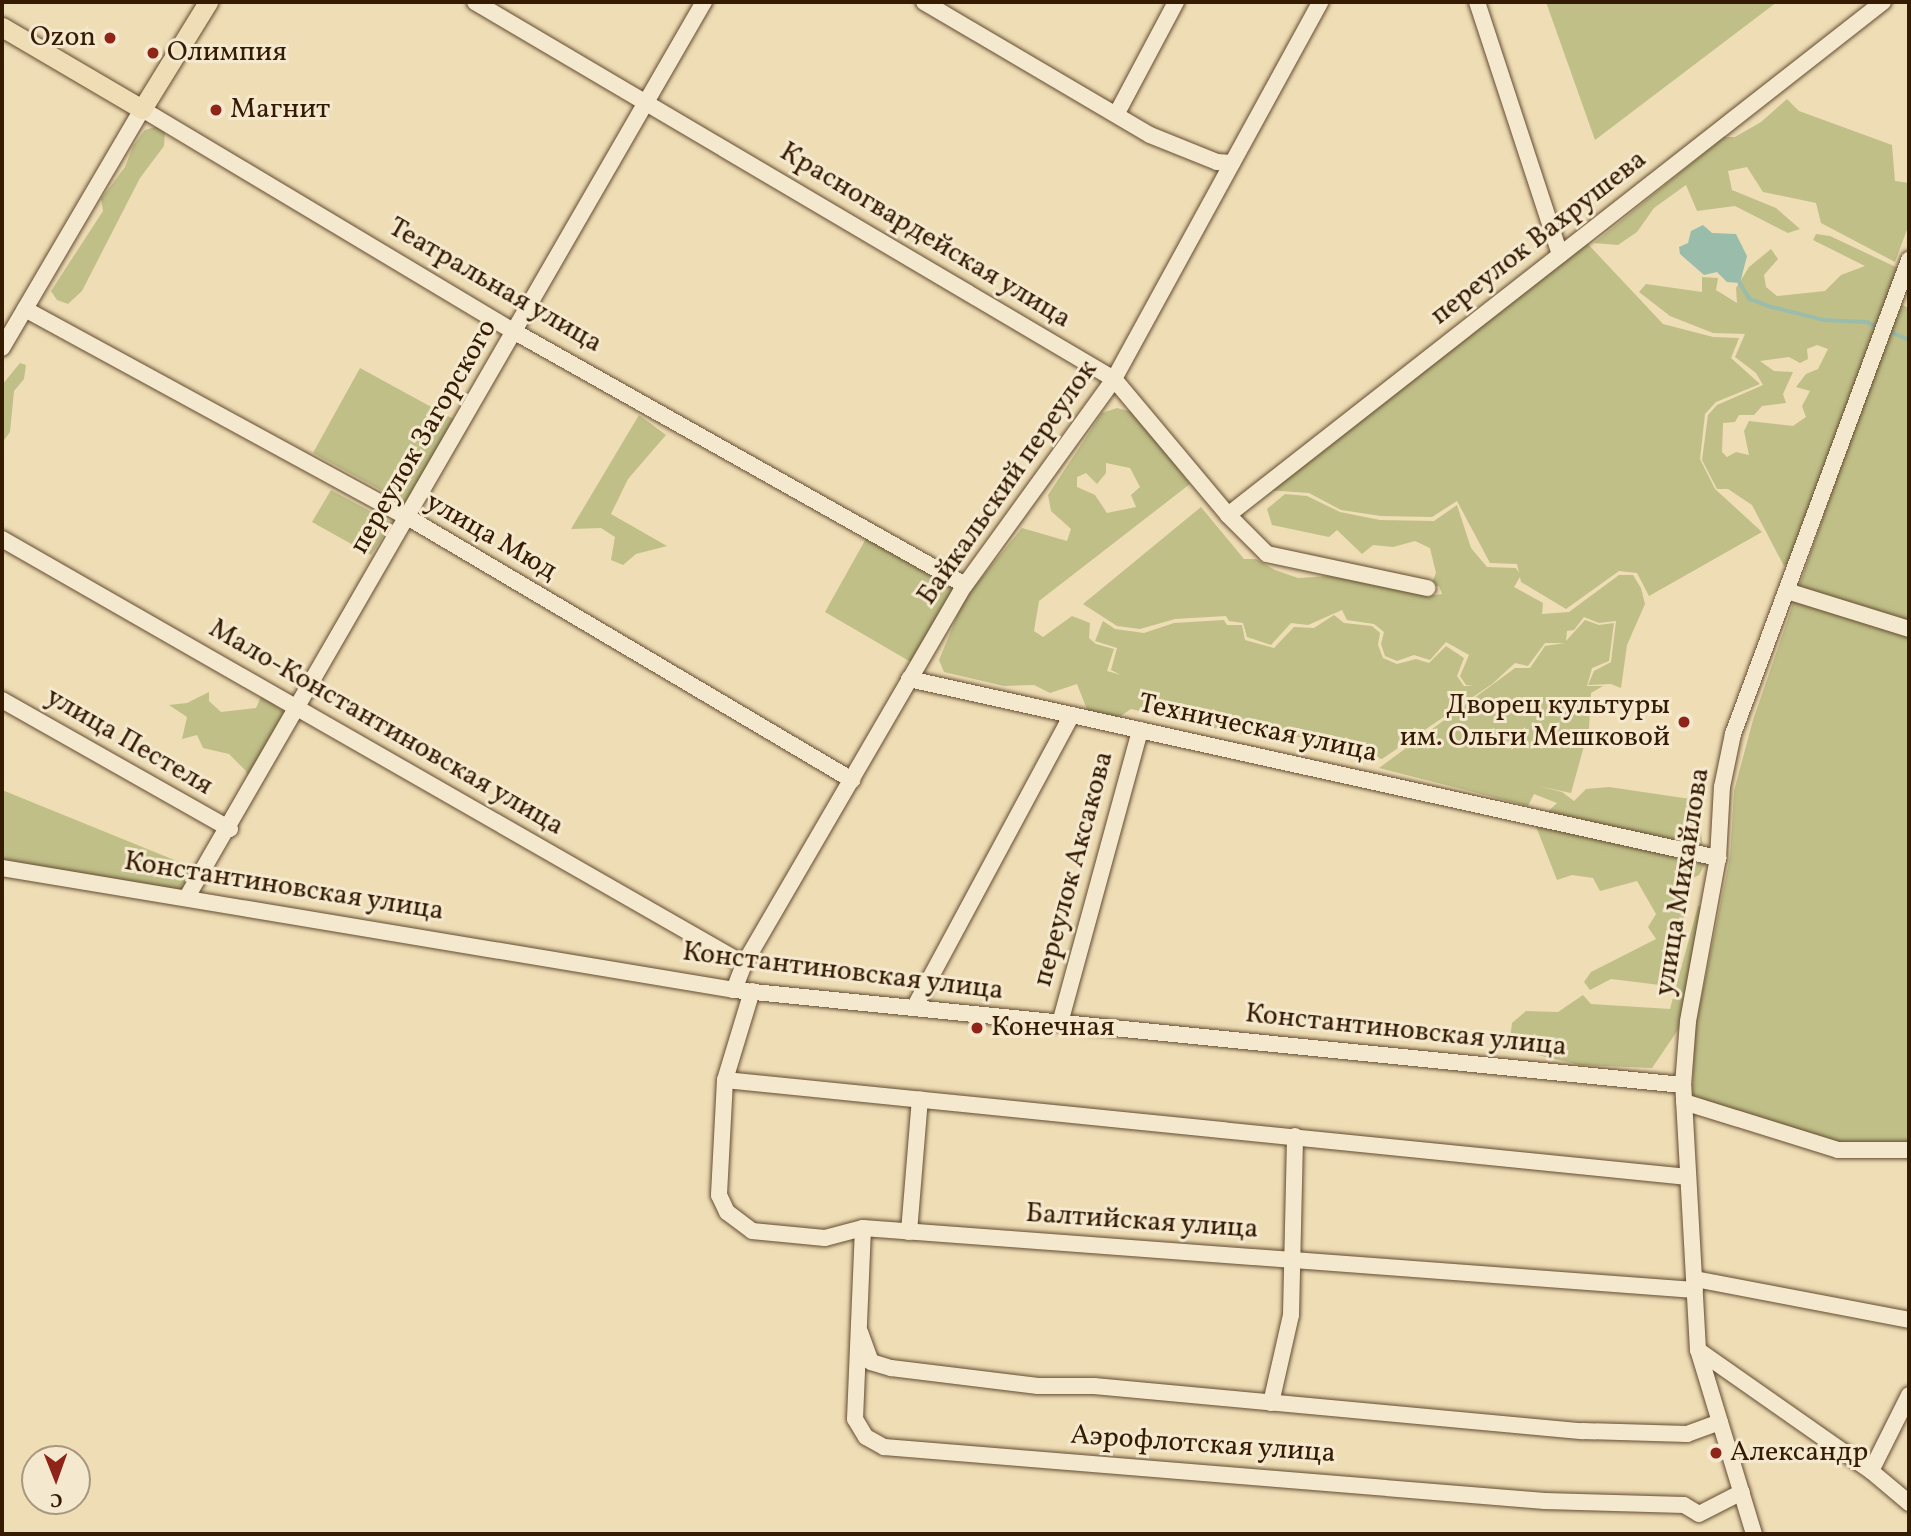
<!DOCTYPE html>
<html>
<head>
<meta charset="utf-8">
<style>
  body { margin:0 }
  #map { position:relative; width:1911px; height:1536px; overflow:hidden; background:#eeddb5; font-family:Vollkorn,serif }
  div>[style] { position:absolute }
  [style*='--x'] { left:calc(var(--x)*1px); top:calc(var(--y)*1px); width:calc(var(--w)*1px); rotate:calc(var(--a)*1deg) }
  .green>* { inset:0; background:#c0bf88 }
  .water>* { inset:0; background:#9abcaa }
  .stream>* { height:3.5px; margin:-1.75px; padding:0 1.75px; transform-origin:1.75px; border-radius:1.75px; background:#9abcaa }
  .roads { filter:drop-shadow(0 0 2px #644c30) drop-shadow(0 0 2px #644c30) }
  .minor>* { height:16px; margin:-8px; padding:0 8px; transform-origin:8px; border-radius:8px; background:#f4e9cf }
  .major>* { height:19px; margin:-9.5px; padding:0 9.5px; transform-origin:9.5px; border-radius:9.5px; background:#eeddb5 }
  .dots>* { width:19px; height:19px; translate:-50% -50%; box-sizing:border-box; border:4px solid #f4e9cf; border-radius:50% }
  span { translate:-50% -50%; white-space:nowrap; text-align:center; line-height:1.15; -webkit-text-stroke:6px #f4e9cf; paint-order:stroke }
  .poi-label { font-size:28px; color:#361b03 }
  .right { translate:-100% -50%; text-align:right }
  .left { translate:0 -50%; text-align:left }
  .street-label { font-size:28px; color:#361b03 }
  .frame { position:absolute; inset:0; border:4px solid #361b03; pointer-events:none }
  .north { position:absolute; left:21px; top:1445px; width:70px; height:70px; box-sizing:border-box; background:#f4e9cf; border:2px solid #a8977d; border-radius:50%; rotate:179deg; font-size:19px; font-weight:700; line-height:28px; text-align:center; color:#361b03 }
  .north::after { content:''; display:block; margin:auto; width:24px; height:32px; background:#8f2418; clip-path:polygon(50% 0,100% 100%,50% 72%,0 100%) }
</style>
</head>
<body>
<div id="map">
  <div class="green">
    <i style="clip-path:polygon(1546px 2px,1777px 2px,1595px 140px)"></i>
    <i style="clip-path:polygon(1787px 99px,1799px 111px,1892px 145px,1895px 181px,1909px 183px,1909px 224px,1895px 262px,1821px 223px,1816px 203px,1763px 192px,1747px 167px,1728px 171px,1732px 190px,1776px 208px,1800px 229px,1788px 233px,1735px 206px,1697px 211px,1686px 185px,1654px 208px,1637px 232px,1618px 245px,1594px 243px,1724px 137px,1735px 137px,1761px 122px)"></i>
    <i style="clip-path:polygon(155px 127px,165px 132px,164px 146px,140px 178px,82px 291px,68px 304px,57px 300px,51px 291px,103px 211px,101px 199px,125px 167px,133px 146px,145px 130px)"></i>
    <i style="clip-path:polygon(evenodd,1816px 234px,1830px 236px,1900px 269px,1791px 561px,1784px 566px,1752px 505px,1728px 489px,1717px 489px,1702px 460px,1708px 415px,1717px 405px,1763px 385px,1756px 373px,1735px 357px,1745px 334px,1713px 333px,1670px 316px,1639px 292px,1646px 284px,1702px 292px,1702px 277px,1718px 278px,1716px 290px,1737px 303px,1736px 288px,1749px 267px,1771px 249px,1778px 259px,1764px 275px,1766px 287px,1777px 296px,1825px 291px,1841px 275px,1865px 266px,1813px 240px,1816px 234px,1817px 345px,1828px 349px,1818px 369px,1806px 374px,1796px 387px,1810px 391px,1802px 406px,1806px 417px,1793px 426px,1749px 421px,1744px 431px,1749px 455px,1736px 452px,1727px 457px,1722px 452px,1723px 423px,1735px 422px,1739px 415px,1754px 415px,1762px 406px,1786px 403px,1783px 394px,1793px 372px,1774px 371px,1760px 361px,1789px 357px,1800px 363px,1808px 359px,1807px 349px,1817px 345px)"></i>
    <i style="clip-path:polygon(evenodd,1586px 242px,1663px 324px,1713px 337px,1739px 338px,1731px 358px,1760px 384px,1716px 402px,1705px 414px,1700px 459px,1715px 489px,1762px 532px,1649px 596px,1637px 573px,1619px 571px,1566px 609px,1521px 582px,1520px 577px,1514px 587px,1543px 603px,1542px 614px,1569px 612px,1619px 575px,1633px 575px,1641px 588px,1645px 604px,1627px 645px,1621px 688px,1611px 684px,1588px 685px,1594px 671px,1611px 662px,1616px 621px,1599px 623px,1584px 617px,1574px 630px,1567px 631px,1566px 641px,1585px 620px,1599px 625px,1614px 623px,1609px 661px,1592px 668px,1587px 686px,1603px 686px,1591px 693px,1589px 728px,1571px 793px,1538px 786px,1562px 792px,1574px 801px,1586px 789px,1609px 787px,1697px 800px,1705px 864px,1699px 875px,1674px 887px,1682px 902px,1684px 921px,1662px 963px,1660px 985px,1611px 979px,1590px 990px,1584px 982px,1591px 972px,1656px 939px,1648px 927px,1656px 914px,1637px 881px,1600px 891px,1593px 878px,1572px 875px,1557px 880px,1535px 824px,1557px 803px,1534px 794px,1528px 806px,1379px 768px,1515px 668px,1530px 668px,1545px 646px,1565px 643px,1545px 643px,1528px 666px,1515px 663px,1492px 684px,1382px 759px,1326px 748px,1300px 737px,1267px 740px,1131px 709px,1119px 717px,1088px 712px,1077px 684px,1050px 693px,1034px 685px,1004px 686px,944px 672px,939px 660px,964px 599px,1022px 528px,1067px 541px,1071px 529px,1051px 511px,1048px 495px,1102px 413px,1117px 408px,1136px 413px,1190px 484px,1039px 601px,1034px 631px,1043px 637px,1072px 616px,1090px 623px,1089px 638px,1096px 644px,1114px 649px,1107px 671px,1121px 675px,1111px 670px,1117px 648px,1095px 641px,1103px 621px,1115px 629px,1144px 633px,1174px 623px,1224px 620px,1227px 625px,1242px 625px,1245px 640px,1274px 648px,1294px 627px,1314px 628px,1334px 615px,1344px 623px,1372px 626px,1380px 633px,1378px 645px,1383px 658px,1397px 664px,1416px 659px,1429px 663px,1446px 646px,1464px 658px,1457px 676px,1464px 686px,1474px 686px,1466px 685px,1460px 676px,1469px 655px,1446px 642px,1430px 660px,1414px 655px,1397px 661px,1385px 656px,1381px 644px,1384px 632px,1374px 624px,1347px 620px,1342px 610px,1308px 625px,1291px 623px,1271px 645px,1247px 637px,1243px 623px,1229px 621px,1226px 616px,1175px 619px,1140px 629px,1117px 626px,1083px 604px,1201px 507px,1244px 559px,1256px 559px,1275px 570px,1298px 578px,1330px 576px,1427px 596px,1442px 594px,1439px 586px,1431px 585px,1436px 573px,1430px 548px,1415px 541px,1393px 547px,1373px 545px,1362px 554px,1337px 530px,1329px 537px,1272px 525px,1267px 509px,1285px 494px,1307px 496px,1340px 512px,1380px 520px,1434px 521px,1457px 505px,1471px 548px,1487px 567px,1516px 568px,1519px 573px,1517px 564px,1490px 563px,1457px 501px,1432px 517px,1381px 516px,1341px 510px,1309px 493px,1268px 490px,1586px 242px,1106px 463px,1130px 468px,1140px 487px,1131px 495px,1136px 507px,1107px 513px,1095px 495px,1077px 487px,1077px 477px,1086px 473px,1097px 484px,1106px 473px,1106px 463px)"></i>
    <i style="clip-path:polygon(1897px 303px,1909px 308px,1909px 1143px,1838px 1143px,1692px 1098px,1695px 1029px,1730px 857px,1734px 791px,1753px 720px)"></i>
    <i style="clip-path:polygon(20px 363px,26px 365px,24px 379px,14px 391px,10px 432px,2px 443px,2px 385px)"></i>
    <i style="clip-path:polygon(360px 368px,457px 421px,410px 506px,313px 453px)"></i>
    <i style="clip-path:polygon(639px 415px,666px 435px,628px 479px,611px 514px,667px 546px,636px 554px,623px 565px,611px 560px,615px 537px,601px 528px,571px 529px)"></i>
    <i style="clip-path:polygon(331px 490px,392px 523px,371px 555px,312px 522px)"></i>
    <i style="clip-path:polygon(868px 535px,952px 587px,952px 596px,916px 665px,825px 612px)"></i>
    <i style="clip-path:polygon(209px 692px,209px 701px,221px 712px,256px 708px,262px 695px,288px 715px,249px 782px,246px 771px,229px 754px,203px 748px,197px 735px,182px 739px,187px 717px,169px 705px,187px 703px)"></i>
    <i style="clip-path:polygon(2px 790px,194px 868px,183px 892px,2px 859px)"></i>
    <i style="clip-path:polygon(1698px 906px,1702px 906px,1682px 1024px,1652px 1068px,1580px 1065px,1529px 1053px,1521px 1039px,1510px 1039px,1512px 1023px,1526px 1011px,1558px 1012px,1583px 995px,1591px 1004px,1670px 1009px)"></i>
  </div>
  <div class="water">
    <i style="clip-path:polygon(1703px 225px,1712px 233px,1736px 234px,1747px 256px,1740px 283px,1727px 282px,1717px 272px,1704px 275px,1680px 254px,1679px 247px,1688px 243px,1691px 231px)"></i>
  </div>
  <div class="stream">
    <i style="--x:1740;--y:283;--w:19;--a:58"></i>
    <i style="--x:1750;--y:299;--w:19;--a:21"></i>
    <i style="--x:1768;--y:306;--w:58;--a:14"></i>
    <i style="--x:1824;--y:320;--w:42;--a:2.7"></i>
    <i style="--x:1866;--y:322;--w:14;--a:21"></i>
    <i style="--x:1889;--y:331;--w:22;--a:24"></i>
  </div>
  <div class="roads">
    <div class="minor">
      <i style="--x:475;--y:2;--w:742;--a:30.54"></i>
      <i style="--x:1114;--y:379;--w:177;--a:50"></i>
      <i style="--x:1228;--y:515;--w:55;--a:45"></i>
      <i style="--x:1267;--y:554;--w:164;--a:12"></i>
      <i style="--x:924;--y:2;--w:262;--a:30.5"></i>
      <i style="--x:1150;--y:135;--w:72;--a:21.9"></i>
      <i style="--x:1217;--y:162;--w:15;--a:4"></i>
      <i style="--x:1477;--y:2;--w:266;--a:71.8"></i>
      <i style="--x:1117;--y:113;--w:126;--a:-62"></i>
      <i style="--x:25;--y:309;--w:437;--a:28.6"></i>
      <i style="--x:409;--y:518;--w:515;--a:30.6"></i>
      <i style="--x:2;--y:348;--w:277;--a:-59.6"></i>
      <i style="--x:142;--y:109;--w:435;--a:30.9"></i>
      <i style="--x:515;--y:332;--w:516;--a:29.35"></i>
      <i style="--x:1228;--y:515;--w:832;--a:-38.07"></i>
      <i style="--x:2;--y:539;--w:855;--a:29.8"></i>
      <i style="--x:1787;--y:591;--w:128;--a:17.3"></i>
      <i style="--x:909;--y:679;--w:829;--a:12.48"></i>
      <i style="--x:2;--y:700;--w:262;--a:29.5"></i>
      <i style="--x:2;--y:868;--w:742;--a:9.46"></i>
      <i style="--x:734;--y:990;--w:954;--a:5.72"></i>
      <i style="--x:187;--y:897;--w:1034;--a:-59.99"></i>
      <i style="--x:734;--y:990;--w:28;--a:-69"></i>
      <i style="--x:744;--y:964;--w:439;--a:-59.8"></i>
      <i style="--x:965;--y:585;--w:254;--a:-54.1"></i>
      <i style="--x:1114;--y:379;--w:430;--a:-61.3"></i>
      <i style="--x:752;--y:991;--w:93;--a:106.9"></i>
      <i style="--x:725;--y:1080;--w:115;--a:93"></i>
      <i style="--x:719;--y:1195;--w:19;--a:65"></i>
      <i style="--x:727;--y:1212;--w:31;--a:37"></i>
      <i style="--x:752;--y:1231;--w:73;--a:5.5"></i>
      <i style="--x:825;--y:1238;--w:39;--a:-15"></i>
      <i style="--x:863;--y:1228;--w:834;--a:4.26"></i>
      <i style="--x:914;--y:1008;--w:333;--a:-61.7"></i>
      <i style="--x:1060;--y:1023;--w:304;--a:-74.7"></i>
      <i style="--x:725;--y:1080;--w:968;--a:5.75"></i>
      <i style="--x:1684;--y:1102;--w:161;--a:17.3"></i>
      <i style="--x:1838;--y:1150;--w:71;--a:0"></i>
      <i style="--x:863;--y:1228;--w:191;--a:92.4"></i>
      <i style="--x:855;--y:1419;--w:21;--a:59"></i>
      <i style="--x:866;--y:1437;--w:21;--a:29"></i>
      <i style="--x:884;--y:1447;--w:663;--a:4.67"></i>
      <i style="--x:1545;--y:1501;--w:139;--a:1.6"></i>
      <i style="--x:1684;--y:1505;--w:17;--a:31"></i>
      <i style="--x:1699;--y:1514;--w:48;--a:-27.1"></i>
      <i style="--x:909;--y:1232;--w:133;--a:-85.3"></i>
      <i style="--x:1695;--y:1279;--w:218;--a:10.8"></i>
      <i style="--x:860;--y:1332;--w:32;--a:70"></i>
      <i style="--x:871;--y:1362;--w:21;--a:17"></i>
      <i style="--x:891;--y:1368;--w:148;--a:7"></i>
      <i style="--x:1038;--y:1386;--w:56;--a:0"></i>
      <i style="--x:1094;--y:1386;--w:491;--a:5.3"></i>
      <i style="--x:1583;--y:1431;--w:104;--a:1.7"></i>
      <i style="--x:1687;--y:1434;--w:35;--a:-20"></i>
      <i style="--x:1698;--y:1350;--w:211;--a:35"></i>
      <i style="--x:1871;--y:1471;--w:50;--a:40.1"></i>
      <i style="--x:1271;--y:1403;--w:90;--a:-77.2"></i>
      <i style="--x:1291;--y:1315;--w:179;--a:-88.7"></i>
      <i style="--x:1871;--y:1471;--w:85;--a:-63.4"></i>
      <i style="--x:1754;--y:1534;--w:192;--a:-106.9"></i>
      <i style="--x:1698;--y:1350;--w:265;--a:-93.2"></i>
      <i style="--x:1683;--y:1085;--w:64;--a:-85.5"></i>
      <i style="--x:1688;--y:1021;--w:166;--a:-79.6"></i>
      <i style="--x:1718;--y:858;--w:71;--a:-86.8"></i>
      <i style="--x:1722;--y:787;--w:54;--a:-78.3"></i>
      <i style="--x:1733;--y:734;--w:506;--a:-69.63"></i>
    </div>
    <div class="major">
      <i style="--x:2;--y:27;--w:162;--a:30.4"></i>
      <i style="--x:142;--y:109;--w:126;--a:-58.3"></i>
    </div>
  </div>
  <div class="dots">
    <i style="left:110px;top:38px;background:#8f2418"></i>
    <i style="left:153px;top:53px;background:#8f2418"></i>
    <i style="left:216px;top:110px;background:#8f2418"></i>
    <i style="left:1684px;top:722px;background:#8f2418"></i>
    <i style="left:977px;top:1028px;background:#8f2418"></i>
    <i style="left:1716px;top:1453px;background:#8f2418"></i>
  </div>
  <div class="poi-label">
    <span class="right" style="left:96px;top:38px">Ozon</span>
    <span class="left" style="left:167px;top:53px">Олимпия</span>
    <span class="left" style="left:230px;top:110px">Магнит</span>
    <span class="right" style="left:1670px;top:722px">Дворец культуры<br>им. Ольги Мешковой</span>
    <span class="left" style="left:991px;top:1028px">Конечная</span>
    <span class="left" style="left:1730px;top:1453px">Александр</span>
  </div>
  <div class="street-label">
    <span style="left:925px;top:236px;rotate:31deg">Красногвардейская улица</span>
    <span style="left:1539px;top:238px;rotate:-38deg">переулок Вахрушева</span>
    <span style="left:495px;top:286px;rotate:30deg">Театральная улица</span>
    <span style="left:424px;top:437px;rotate:-60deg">переулок Загорского</span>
    <span style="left:1008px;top:483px;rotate:-55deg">Байкальский переулок</span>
    <span style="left:491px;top:537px;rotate:30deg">улица Мюд</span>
    <span style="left:386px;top:728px;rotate:30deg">Мало-Константиновская улица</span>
    <span style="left:1258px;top:729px;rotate:12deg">Техническая улица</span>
    <span style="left:129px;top:742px;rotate:30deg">улица Пестеля</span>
    <span style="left:1074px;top:869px;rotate:-75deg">переулок Аксакова</span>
    <span style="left:1683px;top:882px;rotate:-81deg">улица Михайлова</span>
    <span style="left:284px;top:887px;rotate:9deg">Константиновская улица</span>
    <span style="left:843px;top:972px;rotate:7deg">Константиновская улица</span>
    <span style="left:1406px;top:1031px;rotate:6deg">Константиновская улица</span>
    <span style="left:1142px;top:1222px;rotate:4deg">Балтийская улица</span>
    <span style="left:1203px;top:1445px;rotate:4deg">Аэрофлотская улица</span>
  </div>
  <div class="frame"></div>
  <div class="north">С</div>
</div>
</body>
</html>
